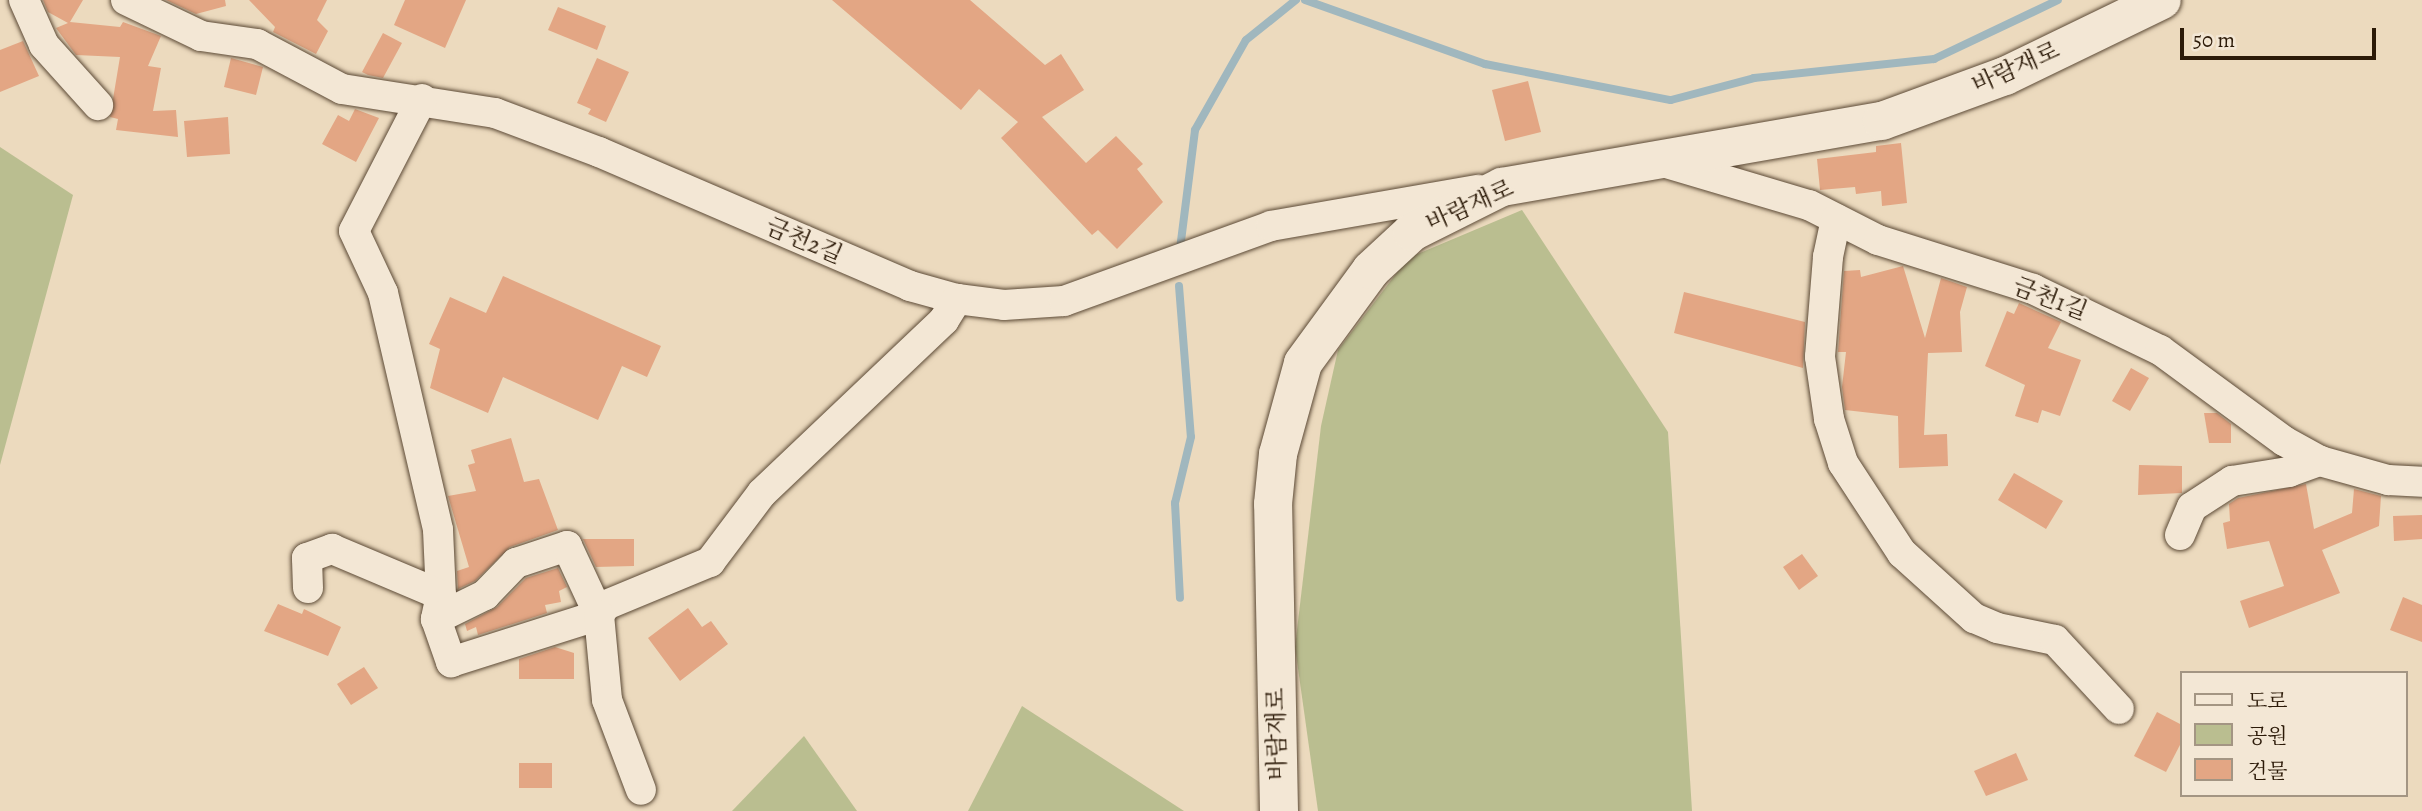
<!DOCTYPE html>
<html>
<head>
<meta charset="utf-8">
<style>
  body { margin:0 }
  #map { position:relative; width:2422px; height:811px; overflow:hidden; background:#ecdabe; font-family:Alegreya,"Noto Serif KR",serif }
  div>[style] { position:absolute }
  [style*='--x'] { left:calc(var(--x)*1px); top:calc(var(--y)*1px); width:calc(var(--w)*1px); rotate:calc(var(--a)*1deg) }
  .green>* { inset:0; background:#babe90 }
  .stream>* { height:8px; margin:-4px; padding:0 4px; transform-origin:4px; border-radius:4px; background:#a0b7be }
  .building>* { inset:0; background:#e3a684 }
  .roads { filter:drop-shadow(0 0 2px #5c4a36) drop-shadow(0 0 2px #5c4a36) }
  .street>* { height:30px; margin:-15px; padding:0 15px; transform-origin:15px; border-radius:15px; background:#f3e7d5 }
  .secondary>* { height:38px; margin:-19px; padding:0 19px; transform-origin:19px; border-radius:19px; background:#f3e7d5 }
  span { translate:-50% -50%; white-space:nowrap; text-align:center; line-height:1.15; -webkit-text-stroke:5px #f3e7d5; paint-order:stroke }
  .street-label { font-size:24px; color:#2c1a08 }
  .legend { position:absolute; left:2180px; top:671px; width:228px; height:126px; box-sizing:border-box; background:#f3e7d5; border:2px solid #a39583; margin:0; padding:9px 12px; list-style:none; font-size:21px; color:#2c1a08 }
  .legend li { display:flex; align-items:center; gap:14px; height:35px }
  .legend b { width:35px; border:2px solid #a39583 }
  .scale { position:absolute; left:2180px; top:28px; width:196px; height:32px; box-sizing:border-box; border:4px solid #2c1a08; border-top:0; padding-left:9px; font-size:21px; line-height:24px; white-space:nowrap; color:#2c1a08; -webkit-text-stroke:5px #f3e7d5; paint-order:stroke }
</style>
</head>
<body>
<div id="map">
  <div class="green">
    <i style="clip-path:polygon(0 147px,73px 195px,0 465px)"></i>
    <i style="clip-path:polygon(1522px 210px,1668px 432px,1692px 811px,1318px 811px,1295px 647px,1321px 426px,1338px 350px,1408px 258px)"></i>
    <i style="clip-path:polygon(1022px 706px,1184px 811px,968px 811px)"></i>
    <i style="clip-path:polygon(804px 736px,857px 811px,732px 811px)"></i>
  </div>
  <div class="stream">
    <i style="--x:1305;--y:0;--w:191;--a:19.6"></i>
    <i style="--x:1485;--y:64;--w:189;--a:11"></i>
    <i style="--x:1671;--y:100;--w:86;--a:-14.8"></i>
    <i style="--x:1754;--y:78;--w:181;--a:-6"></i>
    <i style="--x:1934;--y:59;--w:137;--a:-25.4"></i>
    <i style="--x:1180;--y:249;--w:120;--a:-82.8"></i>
    <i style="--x:1195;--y:130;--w:103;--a:-60.5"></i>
    <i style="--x:1246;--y:40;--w:64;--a:-38.7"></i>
    <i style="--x:1179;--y:286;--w:151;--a:85.5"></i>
    <i style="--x:1191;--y:437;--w:68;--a:103.6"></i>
    <i style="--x:1175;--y:503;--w:95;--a:87"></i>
  </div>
  <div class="building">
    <i style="clip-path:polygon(43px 0,83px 0,70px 22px,120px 27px,123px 22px,161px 36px,148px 66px,161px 68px,153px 111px,176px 110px,178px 137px,116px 130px,118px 119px,110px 117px,120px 57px,76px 55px,56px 28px,68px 23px,48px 12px)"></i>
    <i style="clip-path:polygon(166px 0,225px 0,226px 6px,196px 14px)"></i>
    <i style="clip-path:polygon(249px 0,327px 0,317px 20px,328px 31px,316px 54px,273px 32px,275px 27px)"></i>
    <i style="clip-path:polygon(405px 0,466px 0,445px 48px,394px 25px)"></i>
    <i style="clip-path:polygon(832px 0,970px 0,1045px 65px,1061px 54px,1084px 90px,1042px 117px,1086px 163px,1116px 136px,1143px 164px,1137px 169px,1163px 202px,1117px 249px,1098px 230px,1092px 235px,1001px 138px,1018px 122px,979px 89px,961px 110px)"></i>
    <i style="clip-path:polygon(558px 7px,606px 26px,597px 50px,548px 30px)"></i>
    <i style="clip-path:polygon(383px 33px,402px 43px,383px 78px,368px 75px,362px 72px)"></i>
    <i style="clip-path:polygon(23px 41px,39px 76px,0 92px,0 50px)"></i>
    <i style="clip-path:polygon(231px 58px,263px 67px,256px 95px,224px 87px)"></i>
    <i style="clip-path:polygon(597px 58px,629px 72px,606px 122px,588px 114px,591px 109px,577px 103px)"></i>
    <i style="clip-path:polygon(1528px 81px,1541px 132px,1505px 141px,1492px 90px)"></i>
    <i style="clip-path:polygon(355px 109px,379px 118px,356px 162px,322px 144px,338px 115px,349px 121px)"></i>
    <i style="clip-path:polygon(228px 117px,230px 154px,187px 157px,184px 121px)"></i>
    <i style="clip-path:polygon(1901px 143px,1907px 203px,1882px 206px,1881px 191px,1856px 194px,1855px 187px,1820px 190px,1817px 159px,1876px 152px,1876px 146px)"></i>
    <i style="clip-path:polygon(1903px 266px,1925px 338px,1941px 278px,1967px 287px,1960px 312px,1962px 352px,1928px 353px,1924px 435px,1947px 434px,1948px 466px,1899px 468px,1898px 416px,1845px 410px,1842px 387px,1846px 352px,1838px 352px,1844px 271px,1860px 270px,1861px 277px)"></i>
    <i style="clip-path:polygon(503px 276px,661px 346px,647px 377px,622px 366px,598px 420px,503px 377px,488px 413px,430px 388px,440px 349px,429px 344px,450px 297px,486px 313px)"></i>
    <i style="clip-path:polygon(1684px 292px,1805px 322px,1803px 368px,1674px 333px)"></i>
    <i style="clip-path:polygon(2019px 303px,2061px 322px,2048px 348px,2081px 360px,2060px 416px,2042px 410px,2038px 423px,2015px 416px,2025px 385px,1985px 366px,2007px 311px,2014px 314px)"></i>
    <i style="clip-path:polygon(2131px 368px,2149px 378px,2130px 411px,2112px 401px)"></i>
    <i style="clip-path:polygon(2204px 413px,2217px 413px,2231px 424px,2231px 443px,2209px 443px)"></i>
    <i style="clip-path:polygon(511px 438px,524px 482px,539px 479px,558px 530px,510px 547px,475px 581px,458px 589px,457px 571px,469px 567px,448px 496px,476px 491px,468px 465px,475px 463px,471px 450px)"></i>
    <i style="clip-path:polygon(2139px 465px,2182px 466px,2182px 493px,2138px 495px)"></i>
    <i style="clip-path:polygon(2014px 473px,2063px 501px,2046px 529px,1998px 500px)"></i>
    <i style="clip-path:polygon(2306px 484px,2314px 529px,2352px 513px,2354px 489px,2381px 496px,2379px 526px,2322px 550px,2340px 593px,2249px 628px,2240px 601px,2284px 586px,2269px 541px,2227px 549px,2223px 523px,2230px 521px,2229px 504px,2238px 498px)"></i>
    <i style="clip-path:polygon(2422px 515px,2422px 539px,2394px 541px,2393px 516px)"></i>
    <i style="clip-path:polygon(583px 539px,634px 539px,634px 566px,596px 567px)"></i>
    <i style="clip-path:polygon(1802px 554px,1818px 576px,1799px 590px,1783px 567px)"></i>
    <i style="clip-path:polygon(558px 568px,567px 587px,559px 591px,561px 602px,545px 605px,547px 613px,478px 635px,476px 627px,467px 631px,465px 624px,497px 607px,526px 578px)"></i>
    <i style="clip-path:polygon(2403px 597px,2422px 605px,2422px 642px,2390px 630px)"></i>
    <i style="clip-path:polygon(278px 604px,302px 614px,304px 609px,341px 627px,328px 656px,264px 631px)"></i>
    <i style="clip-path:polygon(688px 608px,702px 627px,711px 621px,728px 644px,680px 681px,648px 638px)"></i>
    <i style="clip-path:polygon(555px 647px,574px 653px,574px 679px,519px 679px,519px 659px)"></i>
    <i style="clip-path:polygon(364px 667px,378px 688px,351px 705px,337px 684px)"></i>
    <i style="clip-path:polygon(2157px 712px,2182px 725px,2182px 741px,2166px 772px,2134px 756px)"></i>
    <i style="clip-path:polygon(2016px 753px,2028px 780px,1986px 796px,1974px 771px)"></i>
    <i style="clip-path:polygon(519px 763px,552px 763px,552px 788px,519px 788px)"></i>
  </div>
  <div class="roads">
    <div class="street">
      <i style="--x:24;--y:0;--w:49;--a:66"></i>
      <i style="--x:44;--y:45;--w:81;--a:48"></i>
      <i style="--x:126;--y:0;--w:83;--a:25.6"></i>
      <i style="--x:201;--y:36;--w:57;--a:8.1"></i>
      <i style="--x:257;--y:44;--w:96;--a:27.9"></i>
      <i style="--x:342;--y:89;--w:155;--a:8.9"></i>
      <i style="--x:495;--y:113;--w:111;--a:20.6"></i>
      <i style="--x:599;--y:152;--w:339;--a:23.3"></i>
      <i style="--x:910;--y:286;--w:49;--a:15.5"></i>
      <i style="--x:957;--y:299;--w:47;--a:7.3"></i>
      <i style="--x:1004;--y:305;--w:60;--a:-3.8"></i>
      <i style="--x:1064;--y:301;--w:220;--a:-19.9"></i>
      <i style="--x:1271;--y:226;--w:210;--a:-9.9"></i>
      <i style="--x:422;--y:99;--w:148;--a:117.3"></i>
      <i style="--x:354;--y:231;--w:68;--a:64.9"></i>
      <i style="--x:383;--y:293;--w:243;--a:76.9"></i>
      <i style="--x:438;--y:530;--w:65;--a:87.4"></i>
      <i style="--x:441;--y:595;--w:25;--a:102"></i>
      <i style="--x:436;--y:619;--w:46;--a:70.8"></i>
      <i style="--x:451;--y:662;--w:155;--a:-17.6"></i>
      <i style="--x:599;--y:615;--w:12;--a:-55"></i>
      <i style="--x:606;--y:605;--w:113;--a:-22.5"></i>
      <i style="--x:710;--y:562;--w:86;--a:-53"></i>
      <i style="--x:762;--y:493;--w:251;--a:-43.5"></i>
      <i style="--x:944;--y:320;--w:25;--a:-58"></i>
      <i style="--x:1660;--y:161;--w:155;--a:16.5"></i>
      <i style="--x:1809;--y:205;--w:77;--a:26.9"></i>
      <i style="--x:1878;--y:240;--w:163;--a:17.5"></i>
      <i style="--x:2033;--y:289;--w:141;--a:25.7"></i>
      <i style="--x:2160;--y:350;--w:154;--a:36.3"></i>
      <i style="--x:2284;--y:441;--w:41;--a:29.1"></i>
      <i style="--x:2320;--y:461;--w:71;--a:15.6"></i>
      <i style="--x:2388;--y:480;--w:34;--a:3"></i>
      <i style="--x:1836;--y:219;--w:39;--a:102"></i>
      <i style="--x:1828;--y:257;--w:100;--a:94.6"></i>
      <i style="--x:1820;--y:357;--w:63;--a:81.7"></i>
      <i style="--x:1829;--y:419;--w:46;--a:72.3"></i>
      <i style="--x:1843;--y:463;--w:108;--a:56.8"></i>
      <i style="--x:1902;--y:553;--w:97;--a:42.1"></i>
      <i style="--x:1974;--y:618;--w:25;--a:23"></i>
      <i style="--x:1997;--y:628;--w:59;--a:11.7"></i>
      <i style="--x:2055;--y:640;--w:94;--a:47.2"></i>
      <i style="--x:2180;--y:535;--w:30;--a:-67"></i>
      <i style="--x:2192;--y:507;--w:48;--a:-33"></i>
      <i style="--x:2232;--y:481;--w:58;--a:-9"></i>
      <i style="--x:2289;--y:472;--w:33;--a:-20"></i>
      <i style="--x:308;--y:588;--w:30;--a:-92"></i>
      <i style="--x:307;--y:558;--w:27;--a:-20"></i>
      <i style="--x:332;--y:549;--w:118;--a:22.9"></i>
      <i style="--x:436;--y:619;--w:55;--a:-26.1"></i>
      <i style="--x:485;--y:595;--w:45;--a:-45.9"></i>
      <i style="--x:516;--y:563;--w:54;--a:-18.4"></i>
      <i style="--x:567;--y:546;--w:76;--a:65.1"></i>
      <i style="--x:599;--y:615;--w:85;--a:84.6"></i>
      <i style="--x:607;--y:700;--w:96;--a:69.3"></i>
    </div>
    <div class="secondary">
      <i style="--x:1279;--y:811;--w:307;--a:-91.1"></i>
      <i style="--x:1273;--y:504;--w:50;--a:-84.3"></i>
      <i style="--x:1278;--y:454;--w:94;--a:-74.6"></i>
      <i style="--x:1303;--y:363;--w:115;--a:-53.8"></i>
      <i style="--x:1371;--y:270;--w:56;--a:-42.8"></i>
      <i style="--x:1412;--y:232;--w:101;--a:-26.6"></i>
      <i style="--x:1502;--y:187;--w:386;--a:-9.9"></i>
      <i style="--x:1882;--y:121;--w:131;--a:-20.1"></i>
      <i style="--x:2005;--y:76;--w:174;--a:-25.8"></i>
    </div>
  </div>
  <div class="street-label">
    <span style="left:2016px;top:68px;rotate:-24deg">바람재로</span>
    <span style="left:1470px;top:206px;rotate:-24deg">바람재로</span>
    <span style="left:804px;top:241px;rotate:23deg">금천2길</span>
    <span style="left:2050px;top:299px;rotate:21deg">금천1길</span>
    <span style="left:1277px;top:734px;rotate:-91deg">바람재로</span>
  </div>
  <ul class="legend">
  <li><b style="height:9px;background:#f3e7d5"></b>도로</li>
  <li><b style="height:19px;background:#babe90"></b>공원</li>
  <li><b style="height:19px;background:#e3a684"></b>건물</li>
  </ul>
  <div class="scale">50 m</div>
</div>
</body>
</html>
